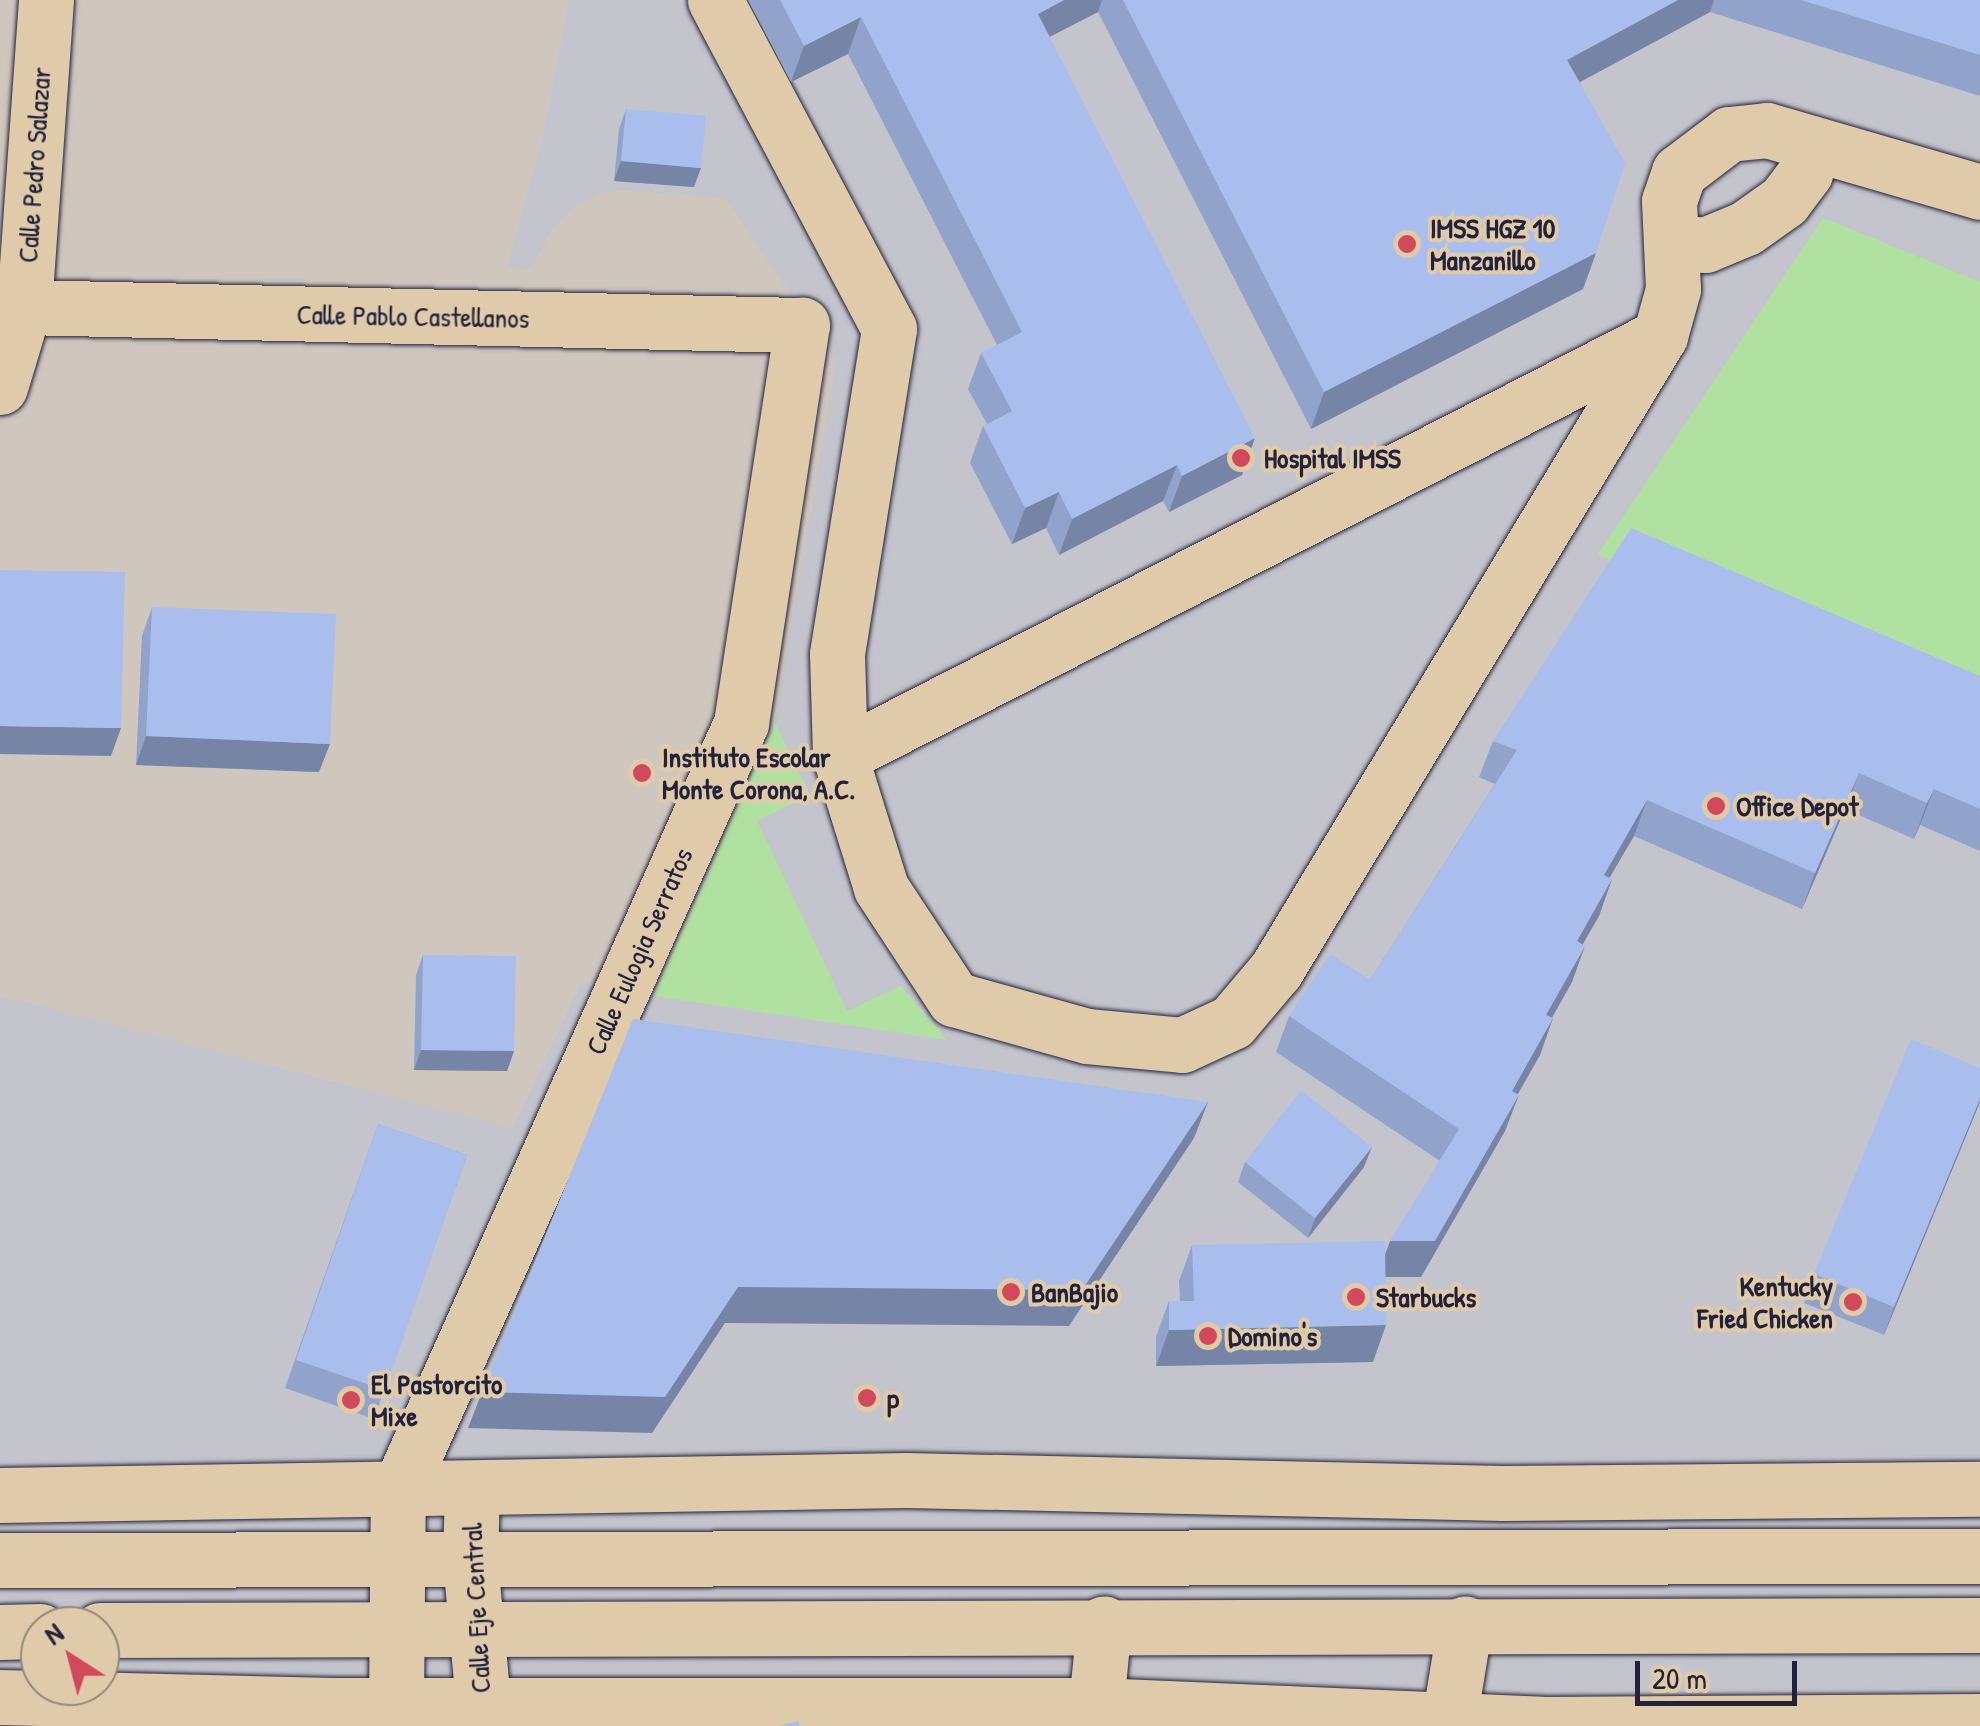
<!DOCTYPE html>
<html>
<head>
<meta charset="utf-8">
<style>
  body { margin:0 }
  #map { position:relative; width:1980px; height:1726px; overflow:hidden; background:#cfc7be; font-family:"Patrick Hand",sans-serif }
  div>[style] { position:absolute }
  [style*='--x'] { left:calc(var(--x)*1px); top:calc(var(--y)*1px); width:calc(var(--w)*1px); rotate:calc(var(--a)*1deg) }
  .built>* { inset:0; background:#c4c4cc }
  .green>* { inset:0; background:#b1e1a0 }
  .roads { filter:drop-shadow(0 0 2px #22223b) drop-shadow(0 0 2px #22223b) }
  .minor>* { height:55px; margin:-27.5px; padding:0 27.5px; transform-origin:27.5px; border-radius:27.5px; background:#dfcbaa }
  .major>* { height:55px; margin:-27.5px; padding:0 27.5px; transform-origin:27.5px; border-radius:27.5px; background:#dfcbaa }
  .wall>* { inset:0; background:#91a3cb }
  .shaded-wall>* { inset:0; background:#7685a5 }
  .building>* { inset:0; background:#a9beec }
  .dots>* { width:28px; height:28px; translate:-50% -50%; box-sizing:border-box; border:5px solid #dfcbaa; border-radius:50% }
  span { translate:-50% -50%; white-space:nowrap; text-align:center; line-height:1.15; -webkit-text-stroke:8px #dfcbaa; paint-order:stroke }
  .street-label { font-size:28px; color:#22223b }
  .poi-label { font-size:28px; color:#22223b; font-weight:700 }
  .left { translate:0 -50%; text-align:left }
  .right { translate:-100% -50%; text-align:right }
  .north { position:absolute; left:20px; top:1606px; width:100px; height:100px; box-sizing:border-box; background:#dfcbaa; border:2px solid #93877e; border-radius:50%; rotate:324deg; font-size:28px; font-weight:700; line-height:40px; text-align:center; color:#22223b }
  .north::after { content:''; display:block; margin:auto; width:35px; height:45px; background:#d1495b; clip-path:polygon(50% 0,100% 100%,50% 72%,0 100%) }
  .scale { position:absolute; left:1635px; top:1661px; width:162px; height:45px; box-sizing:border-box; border:5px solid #22223b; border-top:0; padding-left:12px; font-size:30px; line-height:35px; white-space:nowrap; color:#22223b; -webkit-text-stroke:8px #dfcbaa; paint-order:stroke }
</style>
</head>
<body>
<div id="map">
  <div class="built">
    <i style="clip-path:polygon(evenodd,569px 0,1980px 0,1980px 1726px,0 1726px,0 996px,513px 1128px,581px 983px,654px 996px,775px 723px,836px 361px,726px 198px,613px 190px,579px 203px,553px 228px,531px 269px,507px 268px,543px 138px,569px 0,40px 1626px,100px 1626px,100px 1686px,40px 1686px,40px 1626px)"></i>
  </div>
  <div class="green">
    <i style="clip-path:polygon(1823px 218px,1980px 282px,1980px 716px,1598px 554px)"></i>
    <i style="clip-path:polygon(775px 723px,810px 795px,757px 821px,847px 1011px,901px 986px,947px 1040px,654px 996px)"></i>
  </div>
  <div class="roads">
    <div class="minor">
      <i style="--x:715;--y:0;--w:372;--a:62.1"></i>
      <i style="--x:889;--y:329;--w:329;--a:99.1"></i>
      <i style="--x:837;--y:654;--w:102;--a:88.3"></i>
      <i style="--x:840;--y:756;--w:138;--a:72.7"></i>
      <i style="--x:881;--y:888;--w:133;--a:56.7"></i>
      <i style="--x:954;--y:999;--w:138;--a:15.5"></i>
      <i style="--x:1087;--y:1036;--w:95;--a:5.4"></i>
      <i style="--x:1182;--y:1045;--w:55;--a:-24.7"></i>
      <i style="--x:1232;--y:1022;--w:68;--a:-49.8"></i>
      <i style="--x:1276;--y:970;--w:741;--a:-58.8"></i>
      <i style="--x:1660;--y:336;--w:49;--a:-74.5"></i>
      <i style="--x:1673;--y:289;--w:88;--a:-92.6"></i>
      <i style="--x:1669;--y:201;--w:31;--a:-71"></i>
      <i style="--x:1679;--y:172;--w:63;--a:-37.2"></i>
      <i style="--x:1729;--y:134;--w:38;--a:-6"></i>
      <i style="--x:1767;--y:130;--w:222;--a:16.2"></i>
      <i style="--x:1672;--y:241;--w:33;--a:7"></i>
      <i style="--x:1705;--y:245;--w:44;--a:-22.5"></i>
      <i style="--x:1746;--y:228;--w:47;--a:-35.4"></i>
      <i style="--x:1784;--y:201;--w:35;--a:-53"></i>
      <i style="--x:1805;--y:173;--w:29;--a:-76"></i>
      <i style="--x:24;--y:307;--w:778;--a:1.33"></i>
      <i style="--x:0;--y:387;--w:84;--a:-73.3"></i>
      <i style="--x:24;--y:307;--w:308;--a:-85.9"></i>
      <i style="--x:840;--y:756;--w:921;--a:-27.12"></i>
      <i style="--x:472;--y:1489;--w:71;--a:91.6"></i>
      <i style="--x:470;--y:1560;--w:167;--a:84.8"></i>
      <i style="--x:396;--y:1704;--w:212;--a:-89.5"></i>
      <i style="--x:398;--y:1492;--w:842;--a:-65.96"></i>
      <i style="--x:741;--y:723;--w:403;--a:-81.3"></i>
      <i style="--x:1102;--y:1726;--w:22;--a:-106"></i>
      <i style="--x:1096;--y:1705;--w:82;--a:-84.4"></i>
      <i style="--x:1448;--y:1726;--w:104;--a:-80.6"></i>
    </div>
    <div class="major">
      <i style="--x:0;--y:1495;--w:906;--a:-0.95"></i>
      <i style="--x:906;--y:1480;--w:597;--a:1.25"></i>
      <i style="--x:1503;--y:1493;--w:477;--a:-0.5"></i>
      <i style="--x:0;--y:1560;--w:1980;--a:-0.12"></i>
      <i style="--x:100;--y:1630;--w:1880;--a:-0.15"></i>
      <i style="--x:0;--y:1632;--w:40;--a:-1.4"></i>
      <i style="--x:0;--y:1697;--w:332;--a:1.4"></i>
      <i style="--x:332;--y:1705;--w:764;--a:0"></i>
      <i style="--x:1096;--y:1705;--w:446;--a:2.4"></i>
      <i style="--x:1542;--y:1724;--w:438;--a:-0.4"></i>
    </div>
  </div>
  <div class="wall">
    <i style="clip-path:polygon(748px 0,1980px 0,1980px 96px,1710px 12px,1580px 82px,1596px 253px,1583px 289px,1311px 429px,1098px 12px,1049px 37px,1242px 475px,1169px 512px,1163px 501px,1059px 555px,1046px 528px,1012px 544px,970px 463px,983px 426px,987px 424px,968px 389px,981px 353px,997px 345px,848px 54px,791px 82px)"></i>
    <i style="clip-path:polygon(626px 109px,694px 187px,614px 181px,619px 129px)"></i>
    <i style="clip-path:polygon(152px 607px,319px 772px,136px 765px,142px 636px)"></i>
    <i style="clip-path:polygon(1980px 676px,1980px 851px,1920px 825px,1914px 839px,1845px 809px,1802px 909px,1634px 836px,1609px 878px,1612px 879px,1599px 916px,1583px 944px,1572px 982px,1552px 1018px,1553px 1018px,1540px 1055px,1518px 1094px,1505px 1131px,1421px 1277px,1385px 1277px,1373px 1362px,1156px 1366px,1156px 1337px,1169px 1301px,1180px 1301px,1179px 1281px,1192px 1245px,1385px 1254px,1440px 1161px,1276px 1052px,1289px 1016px,1370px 980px,1495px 784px,1479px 777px,1493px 741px)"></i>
    <i style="clip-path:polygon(423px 955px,514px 1051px,507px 1071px,414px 1070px,416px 975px)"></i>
    <i style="clip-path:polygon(1980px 1102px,1884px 1335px,1804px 1303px,1814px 1274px)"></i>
    <i style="clip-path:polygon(378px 1124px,467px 1155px,374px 1419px,285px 1388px)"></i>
    <i style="clip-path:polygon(1245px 1162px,1364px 1167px,1308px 1238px,1238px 1182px)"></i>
  </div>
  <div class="shaded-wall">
    <i style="clip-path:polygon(1064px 0,1102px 0,1098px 12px,1024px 50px,1038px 14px)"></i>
    <i style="clip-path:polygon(1678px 0,1714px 0,1710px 12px,1554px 96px,1567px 60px)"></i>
    <i style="clip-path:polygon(861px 17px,848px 54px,791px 82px,804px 46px)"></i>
    <i style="clip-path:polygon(621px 161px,701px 168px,694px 187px,614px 181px)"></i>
    <i style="clip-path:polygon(1596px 253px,1583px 289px,1311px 429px,1324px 392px)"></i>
    <i style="clip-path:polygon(1255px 438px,1242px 475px,1169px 512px,1182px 476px)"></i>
    <i style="clip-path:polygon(1177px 465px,1163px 501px,1059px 555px,1072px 519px)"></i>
    <i style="clip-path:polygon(1059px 492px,1046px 528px,1012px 544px,1025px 508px)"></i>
    <i style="clip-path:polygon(0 726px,121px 728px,111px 756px,0 754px)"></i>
    <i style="clip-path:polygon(146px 736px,330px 744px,319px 772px,136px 765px)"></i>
    <i style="clip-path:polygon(1859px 773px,1845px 809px,1802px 909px,1815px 873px)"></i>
    <i style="clip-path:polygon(1934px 789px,1920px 825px,1914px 839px,1927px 803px)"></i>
    <i style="clip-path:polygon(1647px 800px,1634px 836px,1590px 911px,1604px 875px)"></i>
    <i style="clip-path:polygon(1612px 879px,1599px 916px,1563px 978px,1577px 941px)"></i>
    <i style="clip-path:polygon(1585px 946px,1572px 982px,1533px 1051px,1546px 1015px)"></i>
    <i style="clip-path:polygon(1553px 1018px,1540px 1055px,1499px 1127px,1512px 1091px)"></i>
    <i style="clip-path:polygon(421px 1050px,514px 1051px,507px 1071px,414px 1070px)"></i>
    <i style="clip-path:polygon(1519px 1095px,1505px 1131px,1421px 1277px,1377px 1277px,1390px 1241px)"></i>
    <i style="clip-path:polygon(1980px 1099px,1980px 1102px,1884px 1335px,1894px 1307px)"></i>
    <i style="clip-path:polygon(1208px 1102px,1194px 1138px,1069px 1326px,725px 1323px,652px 1433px,468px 1428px,482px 1392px,738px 1287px)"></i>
    <i style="clip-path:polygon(1372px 1147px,1364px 1167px,1308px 1238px,1315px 1218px)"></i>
    <i style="clip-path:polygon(1386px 1325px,1373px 1362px,1156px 1366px,1169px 1330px)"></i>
  </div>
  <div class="building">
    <i style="clip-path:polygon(780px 0,1064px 0,1038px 14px,1255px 438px,1182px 476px,1177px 465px,1072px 519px,1059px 492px,1025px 508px,983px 426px,1012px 411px,981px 353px,1022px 332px,861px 17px,804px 46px)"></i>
    <i style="clip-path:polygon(1123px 0,1678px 0,1567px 60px,1625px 163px,1596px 253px,1324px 392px)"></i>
    <i style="clip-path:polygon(1801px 0,1980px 0,1980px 55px)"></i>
    <i style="clip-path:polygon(626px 109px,706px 116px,701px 168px,621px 161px)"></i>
    <i style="clip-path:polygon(1631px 528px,1980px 676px,1980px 809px,1934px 789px,1927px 803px,1859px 773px,1815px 873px,1647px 800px,1604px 875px,1612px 879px,1577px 941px,1585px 946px,1546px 1015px,1553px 1018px,1512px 1091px,1519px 1095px,1435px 1241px,1390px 1241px,1459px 1129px,1289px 1016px,1330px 954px,1370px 980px,1517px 750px,1493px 741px)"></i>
    <i style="clip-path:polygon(0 570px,125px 572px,121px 728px,0 726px)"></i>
    <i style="clip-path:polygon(152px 607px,336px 614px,330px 744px,146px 736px)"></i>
    <i style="clip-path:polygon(423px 955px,516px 956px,514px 1051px,421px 1050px)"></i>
    <i style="clip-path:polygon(633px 1019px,1208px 1102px,1082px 1290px,738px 1287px,665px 1397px,482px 1392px)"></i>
    <i style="clip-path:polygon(1911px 1039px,1980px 1068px,1980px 1099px,1894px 1307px,1814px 1274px)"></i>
    <i style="clip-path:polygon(1301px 1090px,1372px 1147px,1315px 1218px,1245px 1162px)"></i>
    <i style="clip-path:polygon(378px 1124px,467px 1155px,385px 1390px,296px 1360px)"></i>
    <i style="clip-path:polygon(1385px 1241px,1386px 1325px,1169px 1330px,1169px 1301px,1194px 1301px,1192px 1245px)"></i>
    <i style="clip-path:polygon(799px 1721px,800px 1726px,778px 1726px)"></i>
  </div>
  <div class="dots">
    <i style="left:1407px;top:244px;background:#d1495b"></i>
    <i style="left:1241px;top:458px;background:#d1495b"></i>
    <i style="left:642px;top:773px;background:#d1495b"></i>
    <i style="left:1716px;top:806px;background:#d1495b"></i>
    <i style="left:1011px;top:1292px;background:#d1495b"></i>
    <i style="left:1356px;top:1297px;background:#d1495b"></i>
    <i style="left:1853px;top:1302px;background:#d1495b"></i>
    <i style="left:1208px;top:1336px;background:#d1495b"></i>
    <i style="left:867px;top:1398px;background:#d1495b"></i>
    <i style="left:351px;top:1400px;background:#d1495b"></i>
  </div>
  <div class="street-label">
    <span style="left:34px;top:165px;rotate:-86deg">Calle Pedro Salazar</span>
    <span style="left:413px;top:316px;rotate:1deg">Calle Pablo Castellanos</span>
    <span style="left:639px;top:951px;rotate:-66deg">Calle Eulogia Serratos</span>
    <span style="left:476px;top:1608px;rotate:-93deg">Calle Eje Central</span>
  </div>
  <div class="poi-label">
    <span class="left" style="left:1430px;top:244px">IMSS HGZ 10<br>Manzanillo</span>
    <span class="left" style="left:1264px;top:458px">Hospital IMSS</span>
    <span class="left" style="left:662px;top:773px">Instituto Escolar<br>Monte Corona, A.C.</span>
    <span class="left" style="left:1736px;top:806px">Office Depot</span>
    <span class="right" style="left:1833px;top:1302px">Kentucky<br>Fried Chicken</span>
    <span class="left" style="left:1031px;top:1292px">BanBajio</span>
    <span class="left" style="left:1376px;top:1297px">Starbucks</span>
    <span class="left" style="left:1228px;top:1336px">Domino's</span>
    <span class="left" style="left:371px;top:1400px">El Pastorcito<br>Mixe</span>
    <span class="left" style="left:887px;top:1398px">p</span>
  </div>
  <div class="north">N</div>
  <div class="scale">20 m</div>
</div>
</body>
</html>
